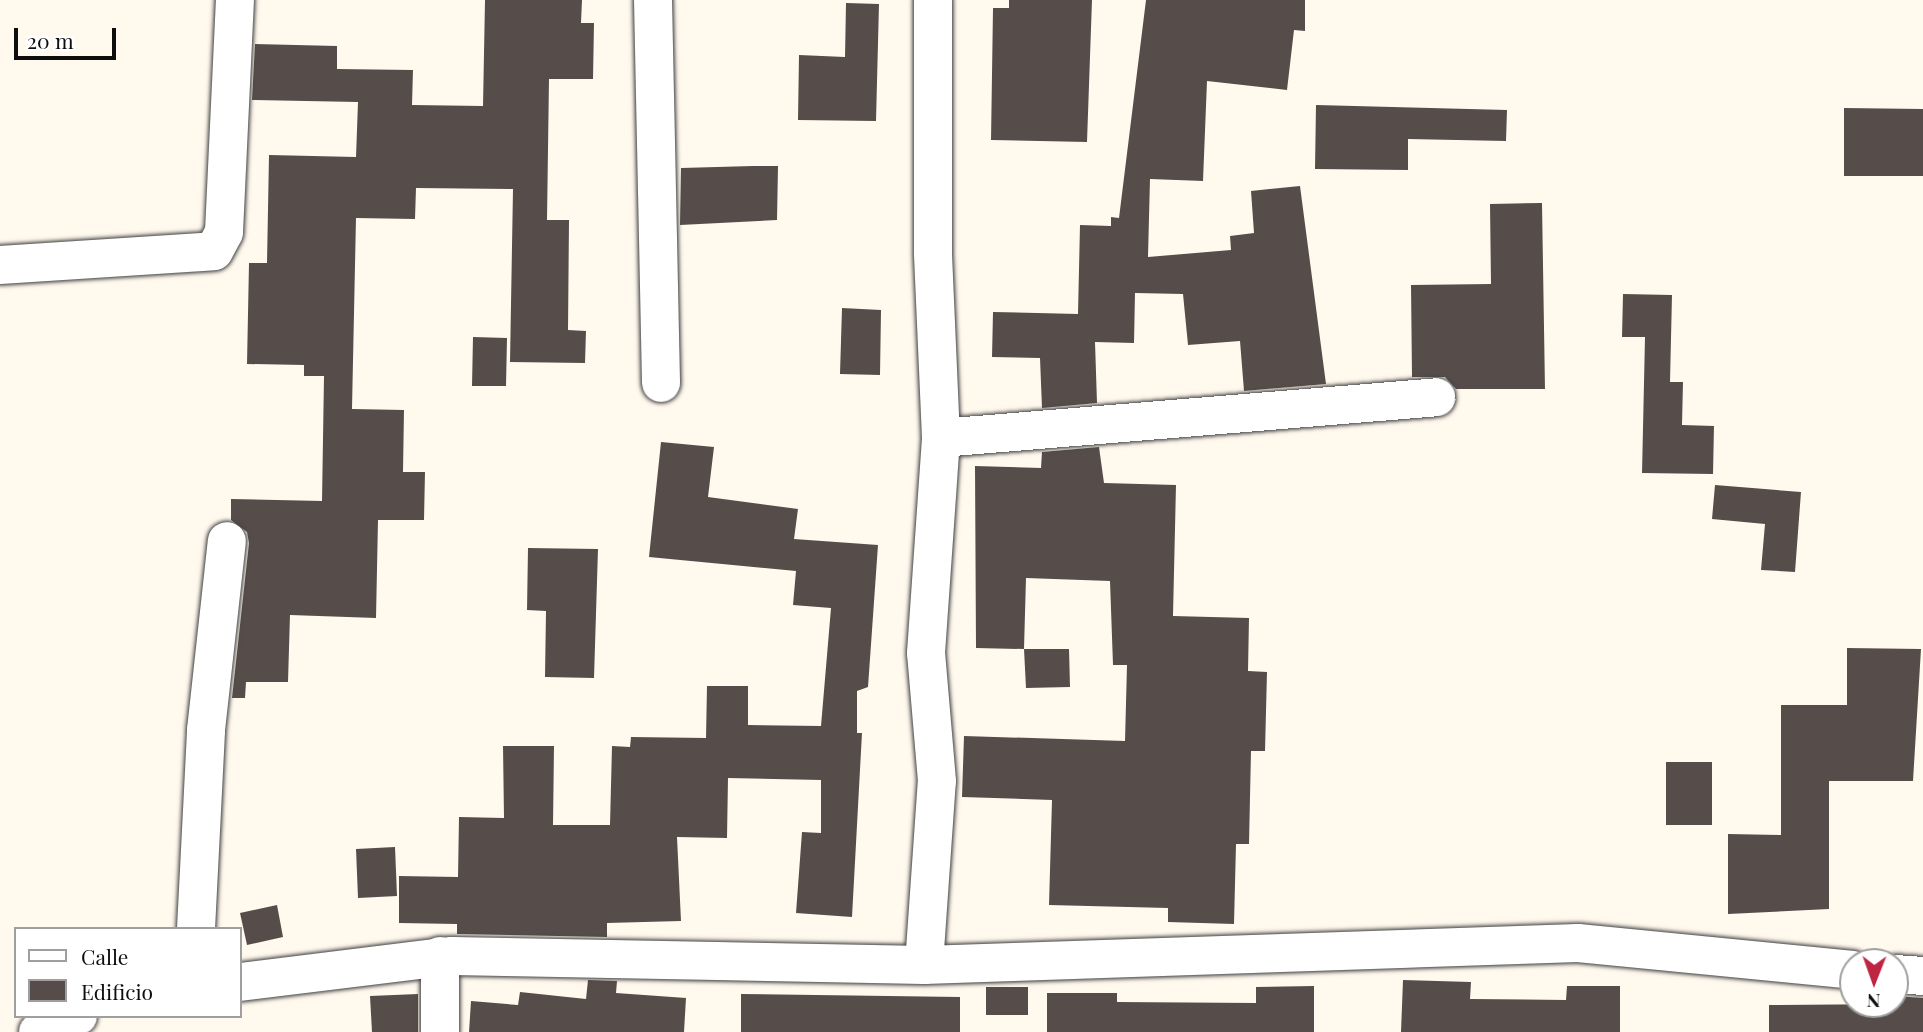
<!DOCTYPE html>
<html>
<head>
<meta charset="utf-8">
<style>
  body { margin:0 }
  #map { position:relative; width:1923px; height:1032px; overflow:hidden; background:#fff9ee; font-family:"Playfair Display",serif }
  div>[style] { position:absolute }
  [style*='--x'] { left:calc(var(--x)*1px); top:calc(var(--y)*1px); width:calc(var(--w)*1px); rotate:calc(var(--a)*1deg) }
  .building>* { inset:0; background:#564d4a }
  .roads { filter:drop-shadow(0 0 2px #414141) drop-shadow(0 0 2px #414141) }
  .minor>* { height:38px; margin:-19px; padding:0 19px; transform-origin:19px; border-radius:19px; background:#fff }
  span { translate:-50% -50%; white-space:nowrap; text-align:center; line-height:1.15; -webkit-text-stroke:7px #fff; paint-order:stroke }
  .legend { position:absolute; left:14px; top:927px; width:228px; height:91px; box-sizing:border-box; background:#fff; border:2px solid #9f9f9f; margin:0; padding:9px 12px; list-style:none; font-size:21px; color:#0e0e0e }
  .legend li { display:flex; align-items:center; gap:14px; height:35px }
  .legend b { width:35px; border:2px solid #9f9f9f }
  .north { position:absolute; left:1839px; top:948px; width:70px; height:70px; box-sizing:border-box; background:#fff; border:2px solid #9f9f9f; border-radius:50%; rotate:181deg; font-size:19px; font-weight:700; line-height:28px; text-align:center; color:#0e0e0e }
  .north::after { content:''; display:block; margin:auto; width:24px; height:32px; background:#be2541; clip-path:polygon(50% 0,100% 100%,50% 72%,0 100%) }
  .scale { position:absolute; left:14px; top:28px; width:102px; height:32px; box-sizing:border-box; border:4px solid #0e0e0e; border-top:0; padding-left:9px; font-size:21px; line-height:24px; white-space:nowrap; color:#0e0e0e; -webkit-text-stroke:5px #fff; paint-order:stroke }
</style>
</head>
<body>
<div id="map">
  <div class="building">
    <i style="clip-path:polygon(485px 0,582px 0,581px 23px,594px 23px,593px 79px,549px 79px,547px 220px,569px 220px,568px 330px,586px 331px,585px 363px,510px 362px,513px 189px,416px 188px,415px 219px,356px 218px,352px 409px,404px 410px,403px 472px,425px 472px,424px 520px,378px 520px,376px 618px,290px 615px,288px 682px,246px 682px,245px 698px,232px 698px,249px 543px,247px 532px,231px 520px,231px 499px,322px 501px,324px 376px,304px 376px,304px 365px,247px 364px,249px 263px,267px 263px,269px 155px,356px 157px,358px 102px,252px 100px,255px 44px,337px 46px,337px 69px,413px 70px,412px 105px,483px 106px)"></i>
    <i style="clip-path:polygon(1009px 0,1092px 0,1087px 142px,991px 140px,993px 8px,1009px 8px)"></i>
    <i style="clip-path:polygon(1146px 0,1305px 0,1305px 31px,1294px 30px,1287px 90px,1207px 81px,1203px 181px,1150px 179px,1148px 257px,1231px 250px,1230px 236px,1254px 233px,1251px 191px,1300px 186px,1326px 384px,1244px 391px,1240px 341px,1188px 345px,1183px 294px,1135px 293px,1134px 343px,1095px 342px,1097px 403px,1042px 408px,1040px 358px,992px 357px,993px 312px,1078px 314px,1080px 225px,1111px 226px,1111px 217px,1119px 218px)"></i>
    <i style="clip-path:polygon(846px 3px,879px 4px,876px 121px,798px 120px,799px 55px,845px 57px)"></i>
    <i style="clip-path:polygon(1316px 105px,1507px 110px,1506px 141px,1408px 139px,1408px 170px,1315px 169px)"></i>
    <i style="clip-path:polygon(1844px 108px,1923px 109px,1923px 176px,1844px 176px)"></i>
    <i style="clip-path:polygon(753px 166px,778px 166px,777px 220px,680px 225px,681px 168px)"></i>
    <i style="clip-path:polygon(1542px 203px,1545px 389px,1456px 389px,1445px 377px,1412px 377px,1411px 285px,1491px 284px,1490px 204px)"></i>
    <i style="clip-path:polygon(1623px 294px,1672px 295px,1670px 382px,1683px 382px,1682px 425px,1714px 426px,1713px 474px,1642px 473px,1645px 337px,1622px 337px)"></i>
    <i style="clip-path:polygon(842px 308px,881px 310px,880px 375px,840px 374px)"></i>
    <i style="clip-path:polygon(473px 337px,507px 338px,506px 386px,472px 386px)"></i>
    <i style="clip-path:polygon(661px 442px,714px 447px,708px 497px,798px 509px,794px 539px,878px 545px,868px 687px,857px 691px,857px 733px,862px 733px,852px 917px,796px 913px,802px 832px,821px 833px,821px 780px,728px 778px,727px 838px,677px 837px,681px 921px,607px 923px,607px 937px,457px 934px,457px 924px,399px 923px,399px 876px,458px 877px,459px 817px,504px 818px,503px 746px,554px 746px,553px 825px,610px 825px,612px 746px,630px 747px,631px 737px,706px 738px,707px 686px,748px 686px,748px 725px,821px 726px,831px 608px,793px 605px,796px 571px,649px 557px)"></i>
    <i style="clip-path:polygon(1099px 447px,1104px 483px,1176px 485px,1173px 616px,1249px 618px,1248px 671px,1267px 672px,1265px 751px,1251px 751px,1249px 844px,1236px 844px,1234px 924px,1168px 922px,1168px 908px,1049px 905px,1052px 800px,962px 797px,964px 736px,1125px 741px,1127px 665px,1113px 665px,1110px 581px,1026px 578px,1024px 649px,976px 648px,975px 466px,1041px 468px,1042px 452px)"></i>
    <i style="clip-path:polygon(1715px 485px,1801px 492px,1795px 572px,1761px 570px,1765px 524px,1712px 519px)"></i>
    <i style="clip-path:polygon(528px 548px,598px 549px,594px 678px,545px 677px,546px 611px,527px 610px)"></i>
    <i style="clip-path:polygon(1847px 648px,1921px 649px,1913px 781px,1829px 781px,1829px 909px,1728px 914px,1728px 834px,1781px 835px,1781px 705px,1847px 705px)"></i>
    <i style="clip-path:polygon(1024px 649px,1069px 649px,1070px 687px,1026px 688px)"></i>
    <i style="clip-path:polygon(1666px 762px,1712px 762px,1712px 825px,1666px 825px)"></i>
    <i style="clip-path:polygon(395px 847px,397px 896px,358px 898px,356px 849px)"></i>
    <i style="clip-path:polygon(277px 905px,283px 937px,247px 945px,240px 913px)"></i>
    <i style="clip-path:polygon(588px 980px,617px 981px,616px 993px,686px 998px,684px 1032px,469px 1032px,471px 1001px,518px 1005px,520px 992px,586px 999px)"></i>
    <i style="clip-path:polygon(1403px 980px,1471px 982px,1470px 999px,1566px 1000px,1567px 986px,1620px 986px,1620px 1032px,1401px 1032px)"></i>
    <i style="clip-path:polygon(1314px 986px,1314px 1032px,1047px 1032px,1047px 993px,1117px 993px,1117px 1002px,1256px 1003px,1256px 987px)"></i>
    <i style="clip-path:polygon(986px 987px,1028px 987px,1028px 1015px,986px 1015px)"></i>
    <i style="clip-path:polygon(418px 994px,418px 1032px,372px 1032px,370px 996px)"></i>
    <i style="clip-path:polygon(741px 994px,960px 997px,960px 1032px,741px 1032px)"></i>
    <i style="clip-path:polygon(1895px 996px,1923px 998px,1923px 1032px,1769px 1032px,1769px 1005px,1895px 1004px)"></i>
  </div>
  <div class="roads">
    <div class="minor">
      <i style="--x:653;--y:0;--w:383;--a:88.8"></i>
      <i style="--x:0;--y:265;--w:214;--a:-3.7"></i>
      <i style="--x:214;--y:251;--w:21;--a:-62"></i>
      <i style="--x:224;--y:232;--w:232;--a:-87.3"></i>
      <i style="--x:941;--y:438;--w:497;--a:-4.7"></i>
      <i style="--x:196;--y:929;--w:199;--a:-87.1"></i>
      <i style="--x:206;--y:730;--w:190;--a:-83.7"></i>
      <i style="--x:924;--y:965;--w:184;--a:-86"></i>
      <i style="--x:937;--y:781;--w:128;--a:-94.9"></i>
      <i style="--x:926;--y:653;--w:216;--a:-86"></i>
      <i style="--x:941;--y:438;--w:186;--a:-92.5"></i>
      <i style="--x:933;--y:252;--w:252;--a:-90"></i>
      <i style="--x:1895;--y:974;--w:28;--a:4"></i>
      <i style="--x:240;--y:982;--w:214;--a:-7"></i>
      <i style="--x:452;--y:956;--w:472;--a:1.1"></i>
      <i style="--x:924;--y:965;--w:654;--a:-1.93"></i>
      <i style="--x:1578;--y:943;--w:276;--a:5.6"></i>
      <i style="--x:38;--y:1032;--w:43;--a:-21.8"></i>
      <i style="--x:440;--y:1032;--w:76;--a:-90"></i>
    </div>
  </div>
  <ul class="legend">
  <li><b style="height:9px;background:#fff"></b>Calle</li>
  <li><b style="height:19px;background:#564d4a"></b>Edificio</li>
  </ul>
  <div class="north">N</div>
  <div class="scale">20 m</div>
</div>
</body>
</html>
